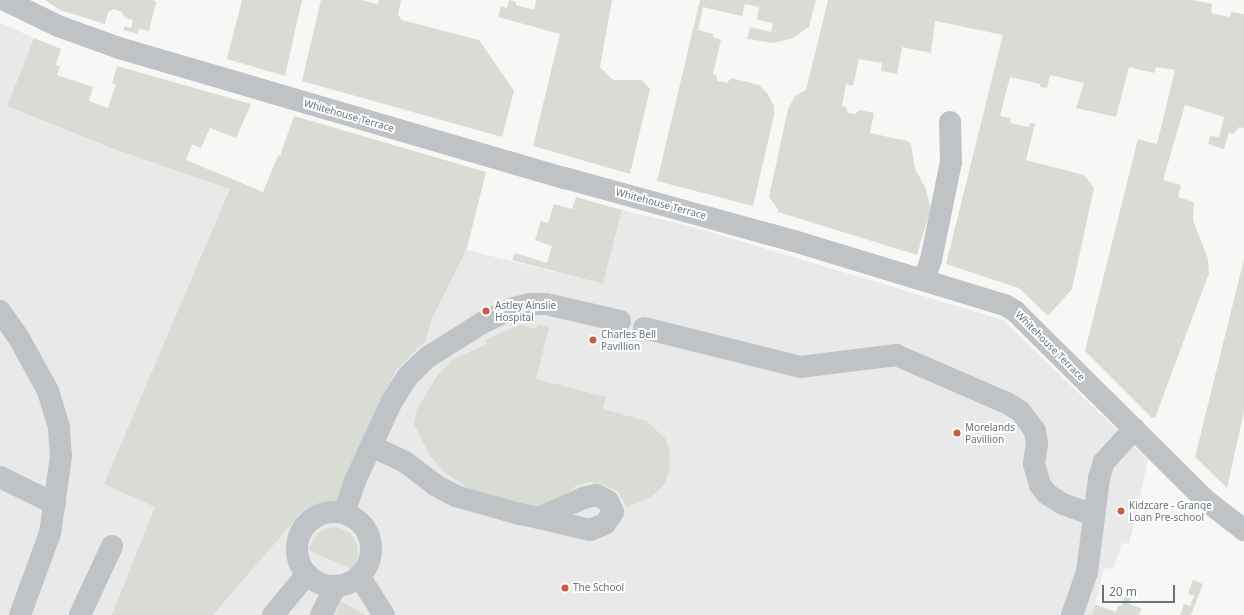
<!DOCTYPE html>
<html>
<head>
<meta charset="utf-8">
<style>
  body { margin:0 }
  #map { position:relative; width:1244px; height:615px; overflow:hidden; background:#f8f7f5; font-family:"Noto Sans",sans-serif }
  div>[style] { position:absolute }
  [style*='--x'] { left:calc(var(--x)*1px); top:calc(var(--y)*1px); width:calc(var(--w)*1px); rotate:calc(var(--a)*1deg) }
  .built>* { inset:0; background:#e8e9e8 }
  .green>* { inset:0; background:#d8dcd5 }
  .minor>* { height:22px; margin:-11px; padding:0 11px; transform-origin:11px; border-radius:11px; background:#bfc3c6 }
  .minor>.ring { margin:-11px; padding:0; box-sizing:content-box; background:none; border:22px solid #bfc3c6; border-radius:50% }
  .dots>* { width:11px; height:11px; translate:-50% -50%; box-sizing:border-box; border:2px solid #fff; border-radius:50% }
  span { translate:-50% -50%; white-space:nowrap; text-align:center; line-height:1.15; -webkit-text-stroke:4px #fff; paint-order:stroke }
  .street-label { font-size:10px; color:#66747d }
  .poi-label { font-size:10px; color:#66747d }
  .left { translate:0 -50%; text-align:left }
  .scale { position:absolute; left:1102px; top:585px; width:73px; height:18px; box-sizing:border-box; border:2px solid #66747d; border-top:0; padding-left:5px; font-size:12px; line-height:14px; white-space:nowrap; color:#66747d; -webkit-text-stroke:3px #fff; paint-order:stroke }
</style>
</head>
<body>
<div id="map">
  <div class="built">
    <i style="clip-path:polygon(0 23px,34px 38px,7px 106px,111px 148px,264px 200px,486px 172px,467px 250px,603px 284px,622px 210px,693px 227px,1003px 320px,1148px 460px,1129px 544px,1122px 543px,1113px 569px,1104px 568px,1092px 615px,0 615px)"></i>
  </div>
  <div class="green">
    <i style="clip-path:polygon(45px 0,153px 0,156px 2px,149px 31px,139px 29px,138px 34px,123px 30px,125px 26px,131px 28px,133px 20px,125px 18px,122px 12px,114px 9px,108px 12px,105px 24px,60px 10px)"></i>
    <i style="clip-path:polygon(242px 0,302px 0,285px 76px,227px 59px)"></i>
    <i style="clip-path:polygon(321px 0,361px 0,378px 4px,379px 0,401px 0,398px 15px,402px 20px,479px 40px,514px 91px,502px 137px,302px 81px)"></i>
    <i style="clip-path:polygon(509px 0,516px 2px,516px 5px,534px 10px,536px 0,612px 0,600px 67px,613px 80px,642px 80px,650px 89px,630px 174px,533px 146px,560px 34px,498px 17px,501px 6px,507px 8px)"></i>
    <i style="clip-path:polygon(700px 0,816px 0,809px 27px,793px 38px,774px 43px,747px 39px,750px 27px,771px 32px,773px 23px,757px 20px,759px 7px,745px 4px,742px 16px,703px 7px,698px 30px,713px 34px,713px 37px,721px 40px,713px 74px,716px 75px,718px 81px,727px 83px,731px 78px,759px 85px,768px 94px,774px 106px,774px 115px,753px 206px,657px 181px)"></i>
    <i style="clip-path:polygon(828px 0,1192px 0,1212px 4px,1211px 13px,1230px 17px,1231px 12px,1244px 14px,1244px 128px,1239px 127px,1234px 134px,1229px 132px,1224px 149px,1208px 144px,1210px 136px,1219px 137px,1224px 117px,1185px 105px,1163px 180px,1181px 185px,1178px 197px,1194px 202px,1193px 220px,1208px 259px,1209px 273px,1155px 418px,1152px 418px,1085px 351px,1138px 139px,1157px 144px,1175px 70px,1156px 67px,1154px 73px,1129px 67px,1116px 117px,1076px 108px,1084px 83px,1050px 75px,1047px 88px,1040px 87px,1040px 84px,1010px 77px,1000px 116px,1011px 118px,1010px 123px,1029px 127px,1030px 123px,1035px 124px,1026px 160px,1084px 175px,1094px 188px,1072px 289px,1048px 316px,1019px 288px,946px 264px,1003px 35px,935px 21px,931px 53px,902px 47px,897px 74px,881px 71px,882px 63px,859px 59px,853px 86px,846px 84px,842px 106px,846px 107px,848px 113px,855px 114px,859px 110px,874px 113px,870px 133px,907px 141px,911px 144px,915px 169px,925px 187px,931px 208px,917px 255px,778px 212px,778px 209px,769px 197px,788px 109px,795px 96px,806px 90px)"></i>
    <i style="clip-path:polygon(34px 38px,61px 49px,56px 65px,60px 66px,57px 75px,93px 87px,89px 101px,108px 108px,116px 85px,112px 83px,117px 66px,251px 104px,236px 138px,210px 128px,201px 148px,192px 144px,186px 160px,263px 192px,278px 155px,280px 156px,294px 116px,486px 172px,466px 250px,432px 318px,425px 341px,396px 370px,337px 501px,300px 514px,213px 615px,112px 615px,155px 507px,104px 484px,230px 189px,111px 148px,7px 106px)"></i>
    <i style="clip-path:polygon(576px 197px,622px 210px,603px 284px,512px 260px,515px 253px,547px 263px,552px 246px,535px 240px,541px 221px,548px 223px,554px 204px,572px 209px)"></i>
    <i style="clip-path:polygon(1244px 259px,1244px 411px,1227px 488px,1195px 457px)"></i>
    <i style="clip-path:polygon(538px 324px,549px 327px,536px 379px,606px 397px,603px 409px,646px 421px,665px 438px,669px 448px,670px 469px,664px 485px,651px 497px,627px 507px,618px 492px,612px 488px,590px 482px,576px 486px,558px 501px,542px 508px,477px 494px,443px 471px,429px 454px,414px 424px,417px 409px,437px 376px,452px 360px,487px 344px,485px 340px,520px 325px,536px 329px)"></i>
    <i style="clip-path:polygon(337px 527px,350px 533px,357px 544px,358px 556px,352px 569px,308px 550px,318px 533px,327px 528px)"></i>
    <i style="clip-path:polygon(1193px 580px,1203px 584px,1191px 615px,1180px 615px,1184px 604px,1190px 606px,1194px 596px,1188px 594px)"></i>
    <i style="clip-path:polygon(1128px 589px,1133px 591px,1129px 604px,1142px 609px,1139px 615px,1092px 615px,1095px 604px,1116px 612px,1118px 606px,1121px 606px)"></i>
    <i style="clip-path:polygon(341px 601px,363px 614px,364px 615px,336px 615px)"></i>
  </div>
  <div class="minor">
    <i style="--x:5;--y:0;--w:59;--a:26.1"></i>
    <i style="--x:58;--y:26;--w:65;--a:19.8"></i>
    <i style="--x:119;--y:48;--w:465;--a:16.3"></i>
    <i style="--x:565;--y:178;--w:238;--a:15.4"></i>
    <i style="--x:794;--y:241;--w:220;--a:16.9"></i>
    <i style="--x:1005;--y:305;--w:12;--a:31"></i>
    <i style="--x:1015;--y:311;--w:267;--a:44.8"></i>
    <i style="--x:1204;--y:499;--w:51;--a:37.8"></i>
    <i style="--x:924;--y:279;--w:20;--a:-70"></i>
    <i style="--x:931;--y:260;--w:100;--a:-78.5"></i>
    <i style="--x:951;--y:162;--w:40;--a:-91.4"></i>
    <i style="--x:0;--y:311;--w:35;--a:55"></i>
    <i style="--x:20;--y:340;--w:58;--a:61.2"></i>
    <i style="--x:48;--y:391;--w:39;--a:73"></i>
    <i style="--x:59;--y:428;--w:28;--a:86"></i>
    <i style="--x:61;--y:456;--w:78;--a:98.1"></i>
    <i style="--x:50;--y:533;--w:87;--a:110.1"></i>
    <i style="--x:644;--y:328;--w:161;--a:14"></i>
    <i style="--x:800;--y:367;--w:97;--a:-7.1"></i>
    <i style="--x:896;--y:355;--w:121;--a:23.4"></i>
    <i style="--x:1007;--y:403;--w:15;--a:32"></i>
    <i style="--x:1020;--y:411;--w:25;--a:53"></i>
    <i style="--x:1035;--y:431;--w:13;--a:81"></i>
    <i style="--x:1037;--y:444;--w:20;--a:99"></i>
    <i style="--x:1034;--y:464;--w:22;--a:74"></i>
    <i style="--x:1040;--y:485;--w:11;--a:52"></i>
    <i style="--x:1047;--y:494;--w:19;--a:32"></i>
    <i style="--x:1063;--y:504;--w:32;--a:20"></i>
    <i style="--x:371;--y:446;--w:38;--a:25"></i>
    <i style="--x:405;--y:462;--w:38;--a:37"></i>
    <i style="--x:435;--y:485;--w:24;--a:28"></i>
    <i style="--x:456;--y:496;--w:66;--a:15.9"></i>
    <i style="--x:519;--y:514;--w:20;--a:11"></i>
    <i style="--x:539;--y:518;--w:48;--a:-24.4"></i>
    <i style="--x:583;--y:498;--w:13;--a:-13"></i>
    <i style="--x:596;--y:495;--w:13;--a:27"></i>
    <i style="--x:608;--y:501;--w:12;--a:66"></i>
    <i style="--x:613;--y:512;--w:14;--a:124"></i>
    <i style="--x:605;--y:524;--w:16;--a:158"></i>
    <i style="--x:590;--y:530;--w:52;--a:-166.8"></i>
    <i style="--x:0;--y:477;--w:61;--a:26.1"></i>
    <i class="ring" style="left:297px;top:512px;width:52px;height:52px"></i>
    <i style="--x:344;--y:513;--w:34;--a:-71"></i>
    <i style="--x:355;--y:481;--w:86;--a:-65.2"></i>
    <i style="--x:391;--y:403;--w:32;--a:-58"></i>
    <i style="--x:408;--y:376;--w:28;--a:-44"></i>
    <i style="--x:428;--y:357;--w:64;--a:-32.2"></i>
    <i style="--x:482;--y:323;--w:35;--a:-25"></i>
    <i style="--x:514;--y:308;--w:16;--a:-14"></i>
    <i style="--x:530;--y:304;--w:16;--a:0"></i>
    <i style="--x:546;--y:304;--w:76;--a:12.9"></i>
    <i style="--x:359;--y:576;--w:46;--a:57.3"></i>
    <i style="--x:80;--y:615;--w:76;--a:-65.1"></i>
    <i style="--x:273;--y:615;--w:53;--a:-50.3"></i>
    <i style="--x:321;--y:615;--w:33;--a:-63"></i>
    <i style="--x:1072;--y:615;--w:46;--a:-70.8"></i>
    <i style="--x:1087;--y:572;--w:95;--a:-82.7"></i>
    <i style="--x:1099;--y:478;--w:17;--a:-73"></i>
    <i style="--x:1104;--y:462;--w:45;--a:-47.7"></i>
  </div>
  <div class="dots">
    <i style="left:486px;top:311px;background:#cf583e"></i>
    <i style="left:593px;top:340px;background:#cf583e"></i>
    <i style="left:957px;top:433px;background:#cf583e"></i>
    <i style="left:1121px;top:511px;background:#cf583e"></i>
    <i style="left:565px;top:588px;background:#cf583e"></i>
  </div>
  <div class="street-label">
    <span style="left:349px;top:116px;rotate:16deg">Whitehouse Terrace</span>
    <span style="left:661px;top:204px;rotate:15deg">Whitehouse Terrace</span>
    <span style="left:1050px;top:346px;rotate:45deg">Whitehouse Terrace</span>
  </div>
  <div class="poi-label">
    <span class="left" style="left:495px;top:311px">Astley Ainslie<br>Hospital</span>
    <span class="left" style="left:601px;top:340px">Charles Bell<br>Pavillion</span>
    <span class="left" style="left:965px;top:433px">Morelands<br>Pavillion</span>
    <span class="left" style="left:1129px;top:511px">Kidzcare - Grange<br>Loan Pre-school</span>
    <span class="left" style="left:573px;top:588px">The School</span>
  </div>
  <div class="scale">20 m</div>
</div>
</body>
</html>
